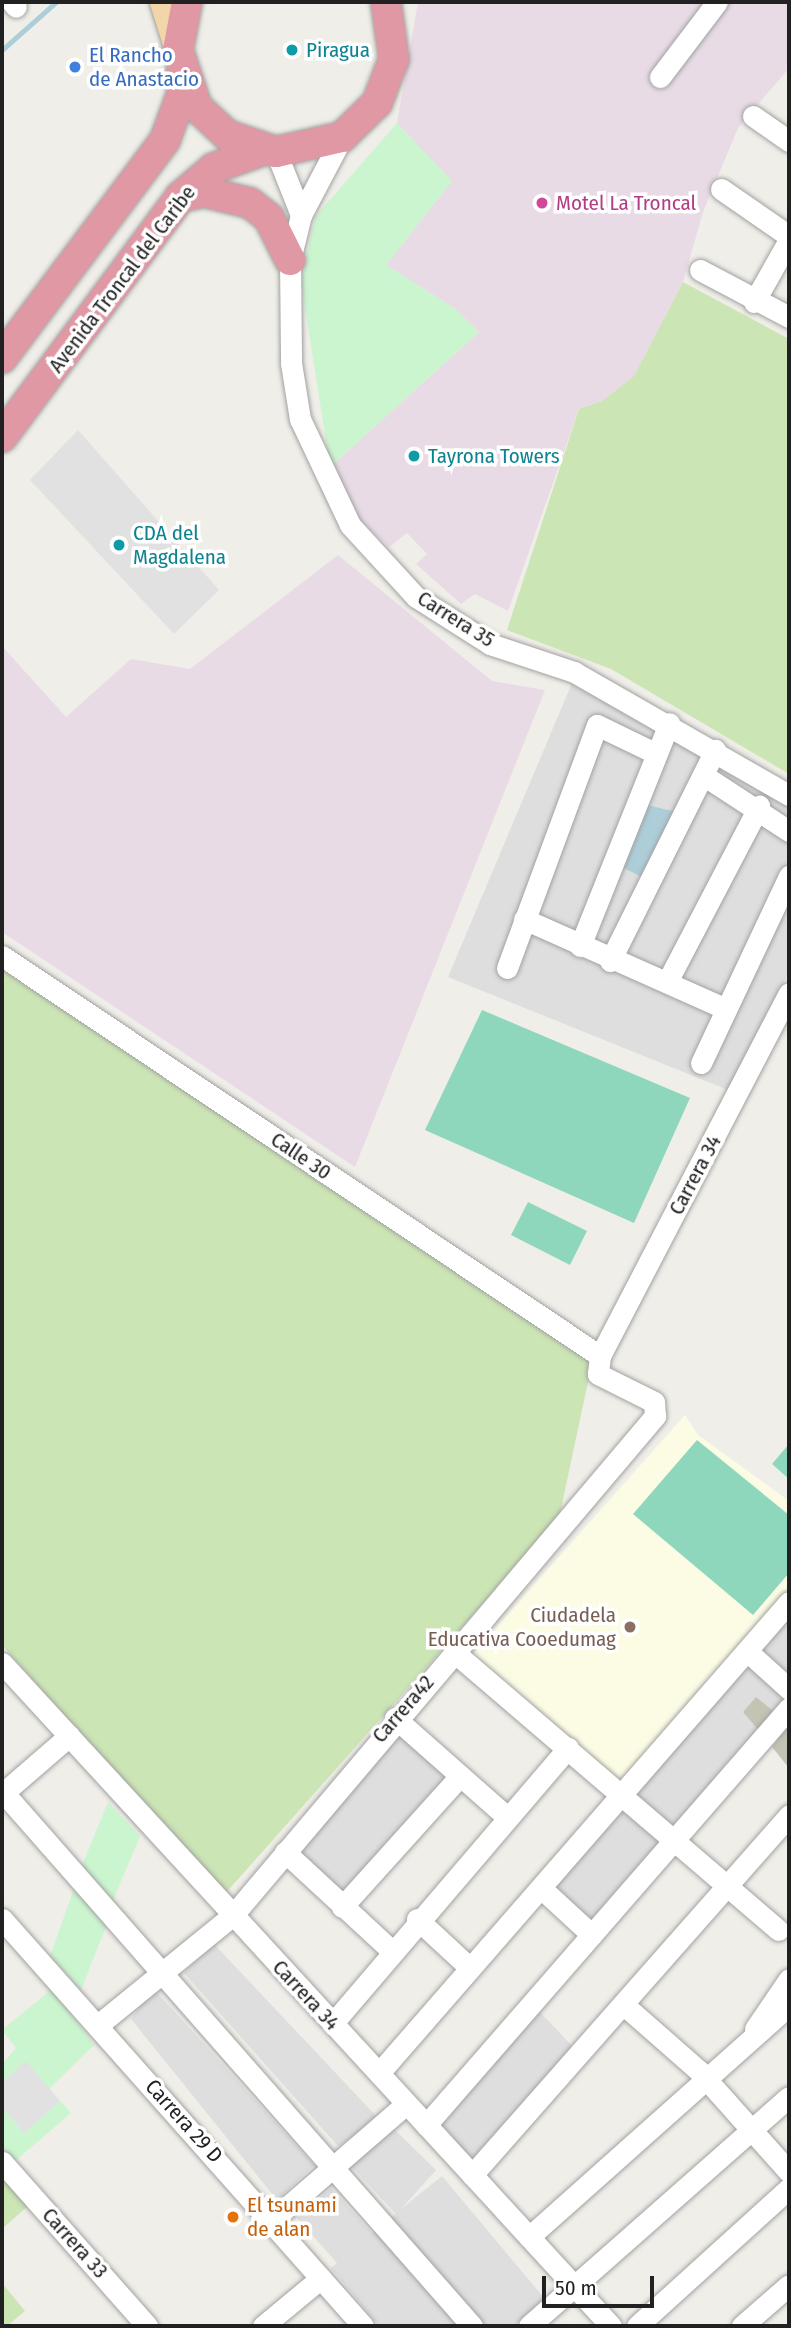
<!DOCTYPE html>
<html>
<head>
<meta charset="utf-8">
<style>
  body { margin:0 }
  #map { position:relative; width:791px; height:2328px; overflow:hidden; background:#f0eee8; font-family:"Fira Sans Condensed",sans-serif }
  div>[style] { position:absolute }
  [style*='--x'] { left:calc(var(--x)*1px); top:calc(var(--y)*1px); width:calc(var(--w)*1px); rotate:calc(var(--a)*1deg) }
  .residential>* { inset:0; background:#dfdede }
  .industrial>* { inset:0; background:#e8dbe6 }
  .education>* { inset:0; background:#fcfce5 }
  .construction>* { inset:0; background:#c4c4b4 }
  .grass>* { inset:0; background:#cbe5b4 }
  .park>* { inset:0; background:#cbf5cf }
  .pitch>* { inset:0; background:#8fd7bc }
  .parking>* { inset:0; background:#e1e1e1 }
  .water>* { inset:0; background:#adced9 }
  .stream>* { height:4.5px; margin:-2.25px; padding:0 2.25px; transform-origin:2.25px; border-radius:2.25px; background:#adced9 }
  .roads { filter:drop-shadow(0 0 2px #a2a2a2) drop-shadow(0 0 2px #a2a2a2) }
  .minor>* { height:21px; margin:-10.5px; padding:0 10.5px; transform-origin:10.5px; border-radius:10.5px; background:#fff }
  .major>* { height:26px; margin:-13px; padding:0 13px; transform-origin:13px; border-radius:13px; background:#f3d5aa }
  .highway>* { height:30px; margin:-15px; padding:0 15px; transform-origin:15px; border-radius:15px; background:#df98a4 }
  .dots>* { width:19px; height:19px; translate:-50% -50%; box-sizing:border-box; border:4px solid #fff; border-radius:50% }
  span { translate:-50% -50%; white-space:nowrap; text-align:center; line-height:1.15; -webkit-text-stroke:7px #fff; paint-order:stroke }
  .culture-label { font-size:21px; color:#0d838f }
  .left { translate:0 -50%; text-align:left }
  .shop-label { font-size:21px; color:#366cbe }
  .hotel-label { font-size:21px; color:#b23c85 }
  .street-label { font-size:21px; color:#212121 }
  .education-label { font-size:21px; color:#785e54 }
  .right { translate:-100% -50%; text-align:right }
  .food-label { font-size:21px; color:#c56008 }
  .frame { position:absolute; inset:0; border:4px solid #212121; pointer-events:none }
  .scale { position:absolute; left:542px; top:2276px; width:112px; height:32px; box-sizing:border-box; border:4px solid #212121; border-top:0; padding-left:9px; font-size:21px; line-height:24px; white-space:nowrap; color:#212121; -webkit-text-stroke:5px #fff; paint-order:stroke }
</style>
</head>
<body>
<div id="map">
  <div class="residential">
    <i style="clip-path:polygon(572px 683px,789px 807px,789px 972px,733px 1092px,448px 977px)"></i>
    <i style="clip-path:polygon(789px 1602px,789px 1708px,584px 1942px,535px 1897px)"></i>
    <i style="clip-path:polygon(396px 1730px,450px 1779px,343px 1898px,288px 1850px)"></i>
    <i style="clip-path:polygon(213px 1943px,380px 2120px,338px 2146px,184px 1973px)"></i>
    <i style="clip-path:polygon(153px 1988px,314px 2165px,277px 2200px,131px 2019px)"></i>
    <i style="clip-path:polygon(539px 2011px,575px 2049px,473px 2163px,434px 2128px)"></i>
    <i style="clip-path:polygon(393px 2128px,436px 2170px,401px 2209px,442px 2176px,545px 2299px,513px 2326px,379px 2326px,331px 2268px,337px 2263px,297px 2218px,331px 2188px,372px 2233px,396px 2214px,351px 2166px)"></i>
  </div>
  <div class="industrial">
    <i style="clip-path:polygon(418px 2px,789px 2px,789px 68px,738px 128px,703px 212px,683px 282px,634px 376px,602px 401px,579px 409px,508px 611px,475px 594px,461px 604px,416px 564px,427px 554px,407px 533px,389px 547px,356px 516px,330px 467px,479px 332px,454px 308px,386px 265px,451px 182px,397px 123px)"></i>
    <i style="clip-path:polygon(338px 555px,492px 681px,545px 690px,355px 1167px,2px 932px,2px 646px,66px 717px,131px 659px,190px 669px)"></i>
  </div>
  <div class="education">
    <i style="clip-path:polygon(685px 1415px,698px 1435px,789px 1501px,789px 1599px,625px 1793px,471px 1656px)"></i>
  </div>
  <div class="construction">
    <i style="clip-path:polygon(756px 1697px,777px 1714px,760px 1732px,743px 1712px)"></i>
    <i style="clip-path:polygon(789px 1724px,789px 1768px,772px 1747px)"></i>
  </div>
  <div class="grass">
    <i style="clip-path:polygon(683px 282px,789px 339px,789px 774px,611px 669px,507px 630px,579px 409px,602px 401px,634px 376px)"></i>
    <i style="clip-path:polygon(2px 967px,592px 1363px,559px 1518px,223px 1896px,2px 1645px)"></i>
    <i style="clip-path:polygon(2px 2173px,29px 2205px,2px 2229px)"></i>
    <i style="clip-path:polygon(2px 2283px,25px 2311px,7px 2326px,2px 2326px)"></i>
  </div>
  <div class="park">
    <i style="clip-path:polygon(397px 123px,452px 181px,386px 265px,454px 308px,479px 332px,330px 467px,301px 282px,315px 217px)"></i>
    <i style="clip-path:polygon(108px 1802px,140px 1836px,112px 1903px,81px 1868px)"></i>
    <i style="clip-path:polygon(75px 1886px,107px 1924px,81px 1990px,50px 1956px)"></i>
    <i style="clip-path:polygon(52px 1989px,94px 2045px,49px 2089px,26px 2062px,2px 2082px,2px 2064px,16px 2048px,2px 2030px)"></i>
    <i style="clip-path:polygon(60px 2101px,71px 2113px,15px 2161px,2px 2146px,2px 2107px,24px 2133px)"></i>
  </div>
  <div class="pitch">
    <i style="clip-path:polygon(482px 1010px,690px 1098px,634px 1223px,425px 1130px)"></i>
    <i style="clip-path:polygon(528px 1202px,587px 1231px,570px 1265px,511px 1235px)"></i>
    <i style="clip-path:polygon(697px 1440px,789px 1515px,789px 1573px,753px 1615px,633px 1514px)"></i>
    <i style="clip-path:polygon(789px 1444px,789px 1479px,772px 1464px)"></i>
  </div>
  <div class="parking">
    <i style="clip-path:polygon(78px 430px,219px 590px,174px 634px,30px 480px)"></i>
    <i style="clip-path:polygon(26px 2061px,60px 2101px,24px 2133px,2px 2107px,2px 2082px)"></i>
  </div>
  <div class="water">
    <i style="clip-path:polygon(647px 805px,676px 812px,644px 878px,620px 866px)"></i>
  </div>
  <div class="stream">
    <i style="--x:2;--y:50;--w:72;--a:-41.6"></i>
  </div>
  <div class="roads">
    <div class="minor">
      <i style="--x:12;--y:2;--w:6;--a:51"></i>
      <i style="--x:660;--y:77;--w:94;--a:-52.8"></i>
      <i style="--x:753;--y:116;--w:44;--a:34.8"></i>
      <i style="--x:342;--y:137;--w:88;--a:117.7"></i>
      <i style="--x:301;--y:215;--w:46;--a:103.7"></i>
      <i style="--x:290;--y:260;--w:103;--a:89.4"></i>
      <i style="--x:291;--y:363;--w:57;--a:80.9"></i>
      <i style="--x:300;--y:419;--w:117;--a:64.7"></i>
      <i style="--x:350;--y:525;--w:98;--a:47.5"></i>
      <i style="--x:416;--y:597;--w:88;--a:32.4"></i>
      <i style="--x:490;--y:644;--w:89;--a:18.4"></i>
      <i style="--x:574;--y:672;--w:248;--a:29.8"></i>
      <i style="--x:276;--y:152;--w:68;--a:68.4"></i>
      <i style="--x:721;--y:189;--w:83;--a:34.7"></i>
      <i style="--x:700;--y:270;--w:101;--a:27.8"></i>
      <i style="--x:754;--y:302;--w:71;--a:-60.6"></i>
      <i style="--x:703;--y:775;--w:103;--a:33.1"></i>
      <i style="--x:524;--y:919;--w:221;--a:24"></i>
      <i style="--x:580;--y:946;--w:240;--a:-68.2"></i>
      <i style="--x:2;--y:956;--w:719;--a:33.78"></i>
      <i style="--x:610;--y:961;--w:236;--a:-63.5"></i>
      <i style="--x:507;--y:968;--w:259;--a:-69.7"></i>
      <i style="--x:597;--y:725;--w:64;--a:25.8"></i>
      <i style="--x:667;--y:982;--w:199;--a:-62.4"></i>
      <i style="--x:701;--y:1063;--w:207;--a:-64.8"></i>
      <i style="--x:747;--y:1651;--w:57;--a:42.1"></i>
      <i style="--x:454;--y:1652;--w:427;--a:40.6"></i>
      <i style="--x:2;--y:1663;--w:900;--a:47.43"></i>
      <i style="--x:395;--y:1718;--w:149;--a:41.5"></i>
      <i style="--x:3;--y:1792;--w:711;--a:48.71"></i>
      <i style="--x:2;--y:1794;--w:89;--a:-40.9"></i>
      <i style="--x:285;--y:1852;--w:144;--a:42.8"></i>
      <i style="--x:541;--y:1888;--w:69;--a:42.7"></i>
      <i style="--x:342;--y:1907;--w:175;--a:-48"></i>
      <i style="--x:2;--y:1919;--w:544;--a:48.43"></i>
      <i style="--x:417;--y:1919;--w:72;--a:42.8"></i>
      <i style="--x:624;--y:2005;--w:100;--a:41.3"></i>
      <i style="--x:699;--y:2071;--w:135;--a:48.3"></i>
      <i style="--x:333;--y:2023;--w:362;--a:-49.5"></i>
      <i style="--x:98;--y:2025;--w:174;--a:-39.2"></i>
      <i style="--x:233;--y:1915;--w:654;--a:-49.78"></i>
      <i style="--x:655;--y:1416;--w:14;--a:-94"></i>
      <i style="--x:654;--y:1402;--w:63;--a:-153.4"></i>
      <i style="--x:598;--y:1374;--w:18;--a:-84"></i>
      <i style="--x:600;--y:1356;--w:409;--a:-62.5"></i>
      <i style="--x:755;--y:2029;--w:60;--a:-55.8"></i>
      <i style="--x:379;--y:2073;--w:624;--a:-48.96"></i>
      <i style="--x:426;--y:2125;--w:553;--a:-48.96"></i>
      <i style="--x:2;--y:2162;--w:219;--a:48.5"></i>
      <i style="--x:472;--y:2175;--w:480;--a:-48.6"></i>
      <i style="--x:272;--y:2220;--w:177;--a:-40.9"></i>
      <i style="--x:529;--y:2237;--w:348;--a:-41.7"></i>
      <i style="--x:263;--y:2326;--w:75;--a:-39.6"></i>
      <i style="--x:529;--y:2326;--w:346;--a:-41.4"></i>
      <i style="--x:637;--y:2326;--w:205;--a:-42.2"></i>
      <i style="--x:742;--y:2326;--w:62;--a:-41.1"></i>
    </div>
    <div class="major">
      <i style="--x:163;--y:2;--w:50;--a:72.6"></i>
    </div>
    <div class="highway">
      <i style="--x:187;--y:2;--w:49;--a:100.6"></i>
      <i style="--x:178;--y:50;--w:60;--a:71.6"></i>
      <i style="--x:197;--y:107;--w:41;--a:43"></i>
      <i style="--x:227;--y:135;--w:52;--a:19.1"></i>
      <i style="--x:276;--y:152;--w:68;--a:-12.8"></i>
      <i style="--x:342;--y:137;--w:49;--a:-44.2"></i>
      <i style="--x:377;--y:103;--w:47;--a:-68.9"></i>
      <i style="--x:394;--y:59;--w:58;--a:-98"></i>
      <i style="--x:180;--y:197;--w:25;--a:-12"></i>
      <i style="--x:204;--y:192;--w:47;--a:13.4"></i>
      <i style="--x:250;--y:203;--w:24;--a:38"></i>
      <i style="--x:269;--y:218;--w:47;--a:63.4"></i>
      <i style="--x:2;--y:358;--w:272;--a:-53.2"></i>
      <i style="--x:165;--y:140;--w:52;--a:-69.8"></i>
      <i style="--x:183;--y:91;--w:18;--a:-96"></i>
      <i style="--x:2;--y:437;--w:299;--a:-53.4"></i>
      <i style="--x:180;--y:197;--w:45;--a:-40.5"></i>
      <i style="--x:214;--y:168;--w:53;--a:-19.8"></i>
    </div>
  </div>
  <div class="dots">
    <i style="left:292px;top:50px;background:#0f9aa8"></i>
    <i style="left:75px;top:67px;background:#3f7fe0"></i>
    <i style="left:542px;top:203px;background:#d1479c"></i>
    <i style="left:414px;top:456px;background:#0f9aa8"></i>
    <i style="left:119px;top:545px;background:#0f9aa8"></i>
    <i style="left:630px;top:1627px;background:#8d6e63"></i>
    <i style="left:233px;top:2217px;background:#e8710a"></i>
  </div>
  <div class="culture-label">
    <span class="left" style="left:306px;top:50px">Piragua</span>
    <span class="left" style="left:428px;top:456px">Tayrona Towers</span>
    <span class="left" style="left:133px;top:545px">CDA del<br>Magdalena</span>
  </div>
  <div class="shop-label">
    <span class="left" style="left:89px;top:67px">El Rancho<br>de Anastacio</span>
  </div>
  <div class="hotel-label">
    <span class="left" style="left:556px;top:203px">Motel La Troncal</span>
  </div>
  <div class="street-label">
    <span style="left:122px;top:279px;rotate:-53deg">Avenida Troncal del Caribe</span>
    <span style="left:456px;top:619px;rotate:32deg">Carrera 35</span>
    <span style="left:301px;top:1156px;rotate:34deg">Calle 30</span>
    <span style="left:695px;top:1175px;rotate:-62deg">Carrera 34</span>
    <span style="left:403px;top:1709px;rotate:-49deg">Carrera42</span>
    <span style="left:306px;top:1995px;rotate:47deg">Carrera 34</span>
    <span style="left:184px;top:2121px;rotate:48deg">Carrera 29 D</span>
    <span style="left:75px;top:2243px;rotate:48deg">Carrera 33</span>
  </div>
  <div class="education-label">
    <span class="right" style="left:616px;top:1627px">Ciudadela<br>Educativa Cooedumag</span>
  </div>
  <div class="food-label">
    <span class="left" style="left:247px;top:2217px">El tsunami<br>de alan</span>
  </div>
  <div class="frame"></div>
  <div class="scale">50 m</div>
</div>
</body>
</html>
